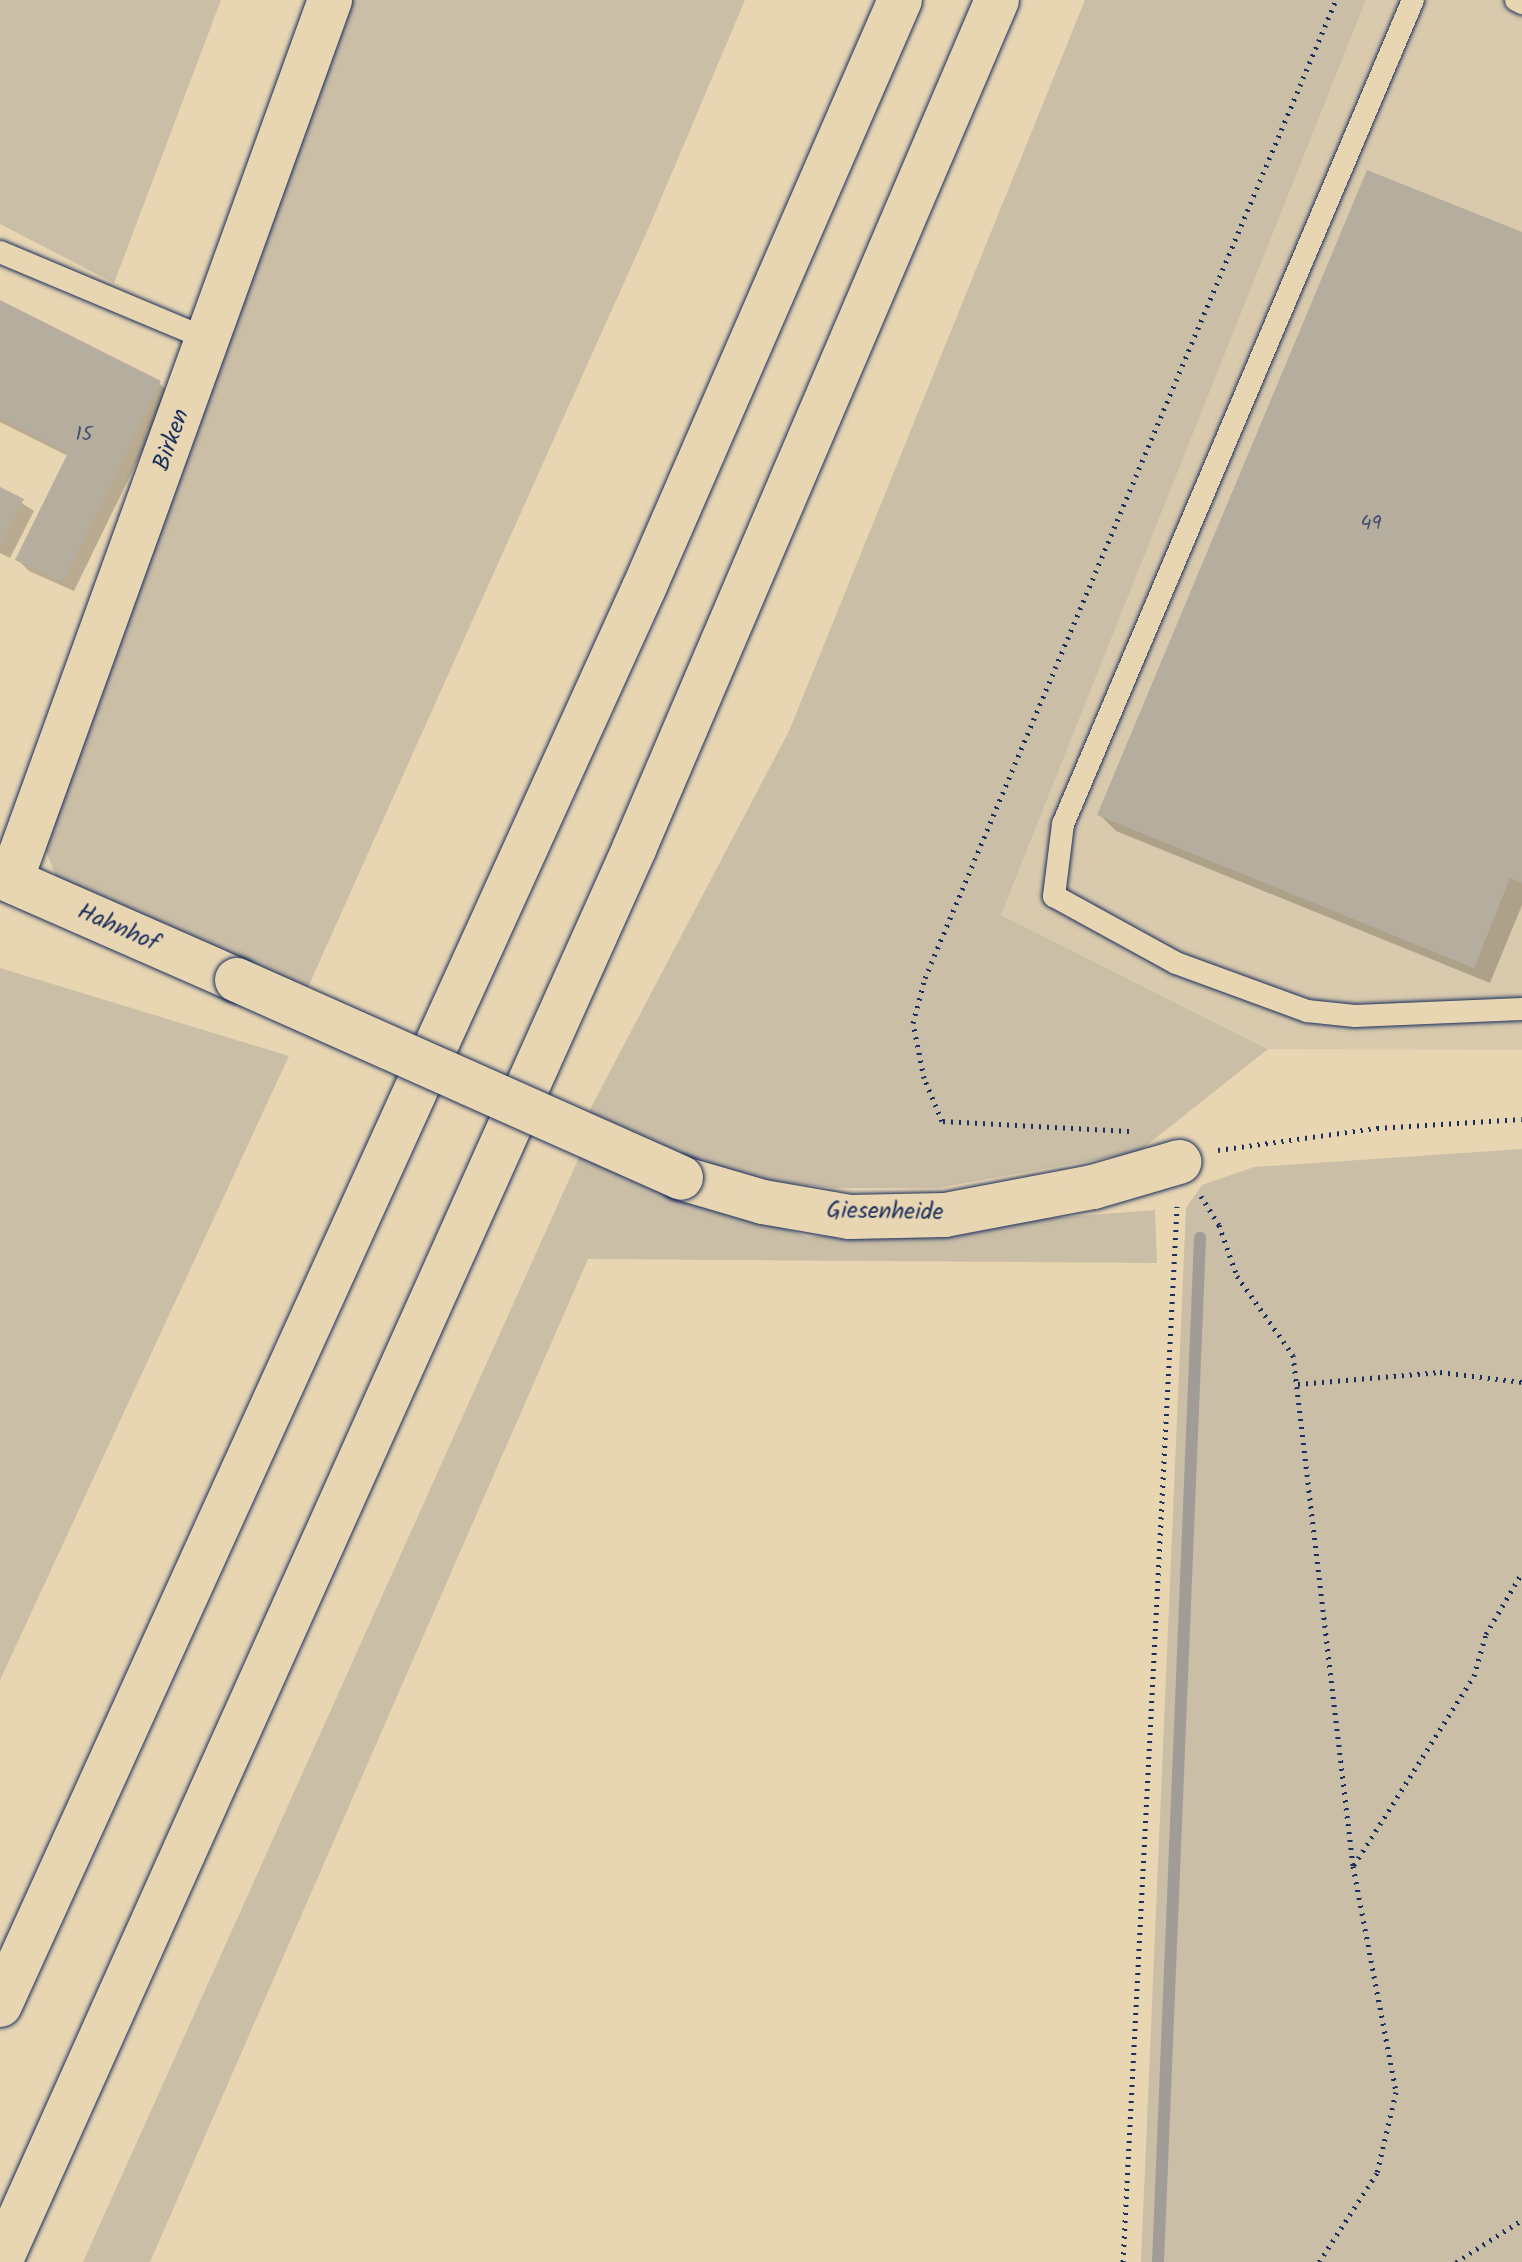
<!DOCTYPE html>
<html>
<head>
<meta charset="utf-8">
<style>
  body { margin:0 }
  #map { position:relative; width:1522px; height:2262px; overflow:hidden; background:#e8d6b3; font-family:Kalam,sans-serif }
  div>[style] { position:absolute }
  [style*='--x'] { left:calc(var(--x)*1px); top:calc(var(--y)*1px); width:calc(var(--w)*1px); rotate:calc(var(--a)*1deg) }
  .built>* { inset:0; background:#d9caad }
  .green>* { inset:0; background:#cabea7 }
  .shadow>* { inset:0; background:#0003 }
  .stream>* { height:12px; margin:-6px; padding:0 6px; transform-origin:6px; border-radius:6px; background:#a19d96 }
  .building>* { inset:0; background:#b5ad9e }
  .path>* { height:5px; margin-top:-2.5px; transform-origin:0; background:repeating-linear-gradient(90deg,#1b2f5e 0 2px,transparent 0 8px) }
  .roads { filter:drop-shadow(0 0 2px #1b2f5e) drop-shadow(0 0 2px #1b2f5e) }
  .lane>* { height:22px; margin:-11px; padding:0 11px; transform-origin:11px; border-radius:11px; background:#e8d6b3 }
  .street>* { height:44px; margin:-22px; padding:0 22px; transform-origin:22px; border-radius:22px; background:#e8d6b3 }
  .highway>* { height:44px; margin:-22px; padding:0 22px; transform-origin:22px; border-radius:22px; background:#e8d6b3 }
  .bridges { filter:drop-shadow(0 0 2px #1b2f5e) drop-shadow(0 0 2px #1b2f5e) }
  .street-bridge>* { height:44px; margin:-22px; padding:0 22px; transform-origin:22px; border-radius:22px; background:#e8d6b3 }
  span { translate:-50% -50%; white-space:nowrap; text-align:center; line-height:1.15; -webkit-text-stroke:7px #e8d6b3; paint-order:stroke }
  .number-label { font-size:20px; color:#424e6e }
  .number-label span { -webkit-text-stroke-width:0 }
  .street-label { font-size:24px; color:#1b2f5e }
</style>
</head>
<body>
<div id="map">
  <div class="built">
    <i style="clip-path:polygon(1366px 0,1522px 0,1522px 1050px,1268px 1049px,1001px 915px)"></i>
  </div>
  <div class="green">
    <i style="clip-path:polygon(0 0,221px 0,114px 283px,0 224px)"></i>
    <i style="clip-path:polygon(345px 0,745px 0,649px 227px,304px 996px,57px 879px,40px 836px)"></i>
    <i style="clip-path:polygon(1085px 0,1366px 0,1001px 915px,1268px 1049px,1138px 1152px,938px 1188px,835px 1188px,727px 1176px,587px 1115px,789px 731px)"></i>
    <i style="clip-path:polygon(0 968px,289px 1056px,0 1680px)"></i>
    <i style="clip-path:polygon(1522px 1149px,1522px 2262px,1141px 2262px,1186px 1208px,1202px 1185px,1254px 1167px)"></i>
    <i style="clip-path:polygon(581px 1153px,807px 1237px,1155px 1210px,1157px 1263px,588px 1259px,150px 2262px,83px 2262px)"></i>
  </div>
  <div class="shadow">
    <i style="clip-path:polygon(1522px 235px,1522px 905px,1490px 983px,1116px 831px,1100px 815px)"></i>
    <i style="clip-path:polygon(0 302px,159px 383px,170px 394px,74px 591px,29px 571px,18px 560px,68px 456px,0 422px)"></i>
    <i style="clip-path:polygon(0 489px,34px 511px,10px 558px,0 553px)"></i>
  </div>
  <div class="stream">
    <i style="--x:1158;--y:2262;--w:1025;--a:-87.65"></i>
  </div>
  <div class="building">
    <i style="clip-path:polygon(1367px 170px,1522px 232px,1522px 883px,1510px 878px,1474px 968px,1097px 815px)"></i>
    <i style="clip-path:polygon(0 300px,161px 381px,63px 582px,15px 560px,68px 453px,0 418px)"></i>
    <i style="clip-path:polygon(0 487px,24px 499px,0 545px)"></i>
  </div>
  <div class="path">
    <i style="--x:1129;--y:1131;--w:187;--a:-176.9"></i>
    <i style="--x:942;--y:1121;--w:47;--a:-112.7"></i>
    <i style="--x:924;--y:1078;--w:56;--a:-101.3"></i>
    <i style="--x:913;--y:1023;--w:47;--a:-75.1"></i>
    <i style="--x:925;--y:978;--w:1061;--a:-67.21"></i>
    <i style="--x:1218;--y:1150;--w:161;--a:-7.9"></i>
    <i style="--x:1377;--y:1128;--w:145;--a:-3.6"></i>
    <i style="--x:1201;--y:1196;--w:34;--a:58"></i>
    <i style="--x:1219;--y:1225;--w:54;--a:70.6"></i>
    <i style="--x:1237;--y:1276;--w:97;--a:54.7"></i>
    <i style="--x:1293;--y:1355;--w:515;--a:83.3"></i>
    <i style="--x:1353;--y:1866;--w:230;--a:79.2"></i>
    <i style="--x:1396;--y:2092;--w:83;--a:103.2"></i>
    <i style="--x:1377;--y:2173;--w:106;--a:123.1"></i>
    <i style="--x:1298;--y:1384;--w:143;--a:-4.8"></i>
    <i style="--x:1440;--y:1372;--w:83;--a:7"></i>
    <i style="--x:1354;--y:1865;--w:224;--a:-57.6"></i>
    <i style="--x:1474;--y:1676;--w:44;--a:-74.1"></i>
    <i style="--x:1486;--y:1634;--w:71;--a:-59.5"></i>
    <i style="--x:1123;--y:2262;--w:1057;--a:-87.07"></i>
    <i style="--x:1456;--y:2262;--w:78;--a:-32.5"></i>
  </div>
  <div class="roads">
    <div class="lane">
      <i style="--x:1413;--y:0;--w:895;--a:113.01"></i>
      <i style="--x:1063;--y:824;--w:73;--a:97.1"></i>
      <i style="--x:1054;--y:896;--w:139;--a:28.8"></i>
      <i style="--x:1176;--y:963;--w:140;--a:20.1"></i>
      <i style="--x:1307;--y:1011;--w:48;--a:5.9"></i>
      <i style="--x:1355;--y:1016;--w:167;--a:-2.4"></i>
      <i style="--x:1516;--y:0;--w:7;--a:27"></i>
      <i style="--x:0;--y:252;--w:227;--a:22.8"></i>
    </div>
    <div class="street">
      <i style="--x:0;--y:876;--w:259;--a:23.7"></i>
      <i style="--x:11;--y:880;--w:936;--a:-70.07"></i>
      <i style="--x:681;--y:1178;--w:85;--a:16.3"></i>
      <i style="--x:763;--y:1202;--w:88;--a:9.8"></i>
      <i style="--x:850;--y:1217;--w:95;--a:-1.2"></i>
      <i style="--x:945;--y:1215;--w:151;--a:-10.7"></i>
      <i style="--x:1093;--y:1187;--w:90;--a:-16.2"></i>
    </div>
    <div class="highway">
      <i style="--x:0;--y:2005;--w:1556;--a:-65.56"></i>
      <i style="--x:644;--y:588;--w:641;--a:-66.47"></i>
      <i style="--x:0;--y:2262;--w:1549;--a:-65.83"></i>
      <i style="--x:634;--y:849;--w:923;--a:-66.85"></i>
    </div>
  </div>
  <div class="bridges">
    <div class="street-bridge">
      <i style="--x:237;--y:980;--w:486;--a:24"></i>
    </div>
  </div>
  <div class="number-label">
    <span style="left:84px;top:435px">15</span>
    <span style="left:1371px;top:524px">49</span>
  </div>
  <div class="street-label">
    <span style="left:172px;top:440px;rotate:-70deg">Birken</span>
    <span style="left:118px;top:928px;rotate:24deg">Hahnhof</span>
    <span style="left:885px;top:1212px;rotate:1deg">Giesenheide</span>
  </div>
</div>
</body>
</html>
